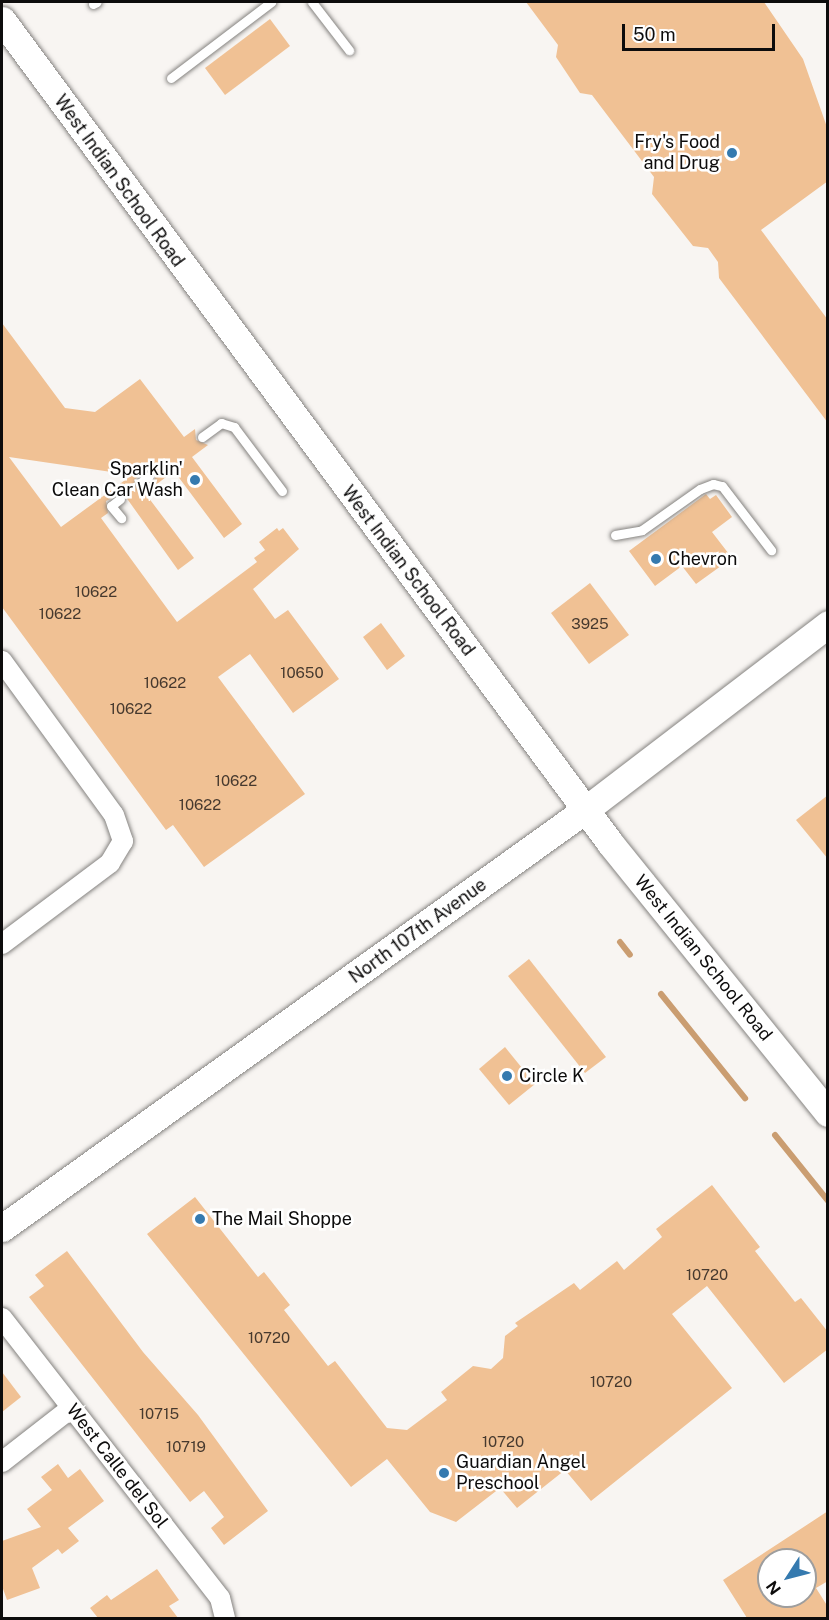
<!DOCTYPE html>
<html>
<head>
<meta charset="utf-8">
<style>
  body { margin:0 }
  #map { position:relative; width:829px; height:1620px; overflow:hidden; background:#f8f5f2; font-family:"Public Sans",sans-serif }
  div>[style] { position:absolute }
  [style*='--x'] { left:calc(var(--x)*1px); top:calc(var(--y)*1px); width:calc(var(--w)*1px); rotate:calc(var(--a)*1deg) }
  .stream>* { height:6px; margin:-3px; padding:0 3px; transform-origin:3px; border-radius:3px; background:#ca9d71 }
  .building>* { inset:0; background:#f0c194 }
  .roads { filter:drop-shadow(0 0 2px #858380) drop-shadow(0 0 2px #858380) }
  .service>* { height:9px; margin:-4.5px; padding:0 4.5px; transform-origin:4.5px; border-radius:4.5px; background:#fff }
  .minor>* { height:20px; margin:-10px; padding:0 10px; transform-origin:10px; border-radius:10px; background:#fff }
  .secondary>* { height:27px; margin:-13.5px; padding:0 13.5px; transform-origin:13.5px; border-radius:13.5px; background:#fff }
  .dots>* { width:16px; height:16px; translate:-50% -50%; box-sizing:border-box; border:3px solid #fff; border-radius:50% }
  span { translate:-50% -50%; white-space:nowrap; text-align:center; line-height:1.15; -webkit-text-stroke:5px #fff; paint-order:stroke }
  .number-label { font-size:15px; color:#46392e }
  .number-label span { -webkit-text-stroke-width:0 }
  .poi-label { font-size:18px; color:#0d0c0c }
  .right { translate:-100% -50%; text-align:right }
  .left { translate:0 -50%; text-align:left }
  .street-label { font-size:18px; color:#0d0c0c }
  .frame { position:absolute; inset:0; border:3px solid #0d0c0c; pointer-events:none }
  .north { position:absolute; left:757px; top:1548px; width:60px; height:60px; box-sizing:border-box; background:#fff; border:2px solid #9e9e9e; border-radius:50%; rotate:234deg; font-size:16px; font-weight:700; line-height:24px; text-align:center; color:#0d0c0c }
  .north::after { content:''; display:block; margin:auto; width:21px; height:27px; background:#357aaf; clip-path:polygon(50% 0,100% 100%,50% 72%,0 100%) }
  .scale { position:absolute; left:622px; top:24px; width:153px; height:27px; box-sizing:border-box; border:3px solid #0d0c0c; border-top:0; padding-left:8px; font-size:18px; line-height:21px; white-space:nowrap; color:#0d0c0c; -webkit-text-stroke:4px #fff; paint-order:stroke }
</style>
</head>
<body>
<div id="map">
  <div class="stream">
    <i style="--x:620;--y:942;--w:16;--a:52"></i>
    <i style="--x:661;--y:994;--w:134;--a:51.1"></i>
    <i style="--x:775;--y:1135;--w:85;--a:51.2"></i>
  </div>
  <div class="building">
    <i style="clip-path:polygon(526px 2px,764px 2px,803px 59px,828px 130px,828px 181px,761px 230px,828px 320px,828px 423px,719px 278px,718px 262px,708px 248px,693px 246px,652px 194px,654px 177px,592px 95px,580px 93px,556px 57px,558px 45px)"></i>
    <i style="clip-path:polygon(270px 19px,290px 46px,225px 95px,205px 68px)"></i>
    <i style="clip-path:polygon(evenodd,2px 323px,65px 408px,95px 412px,140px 379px,184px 437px,195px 429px,196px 440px,208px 445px,192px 457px,242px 524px,224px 538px,174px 471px,145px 493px,194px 558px,178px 570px,123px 493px,106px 501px,108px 513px,101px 518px,177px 622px,257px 562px,254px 558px,265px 550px,259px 542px,277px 528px,279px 531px,283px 528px,299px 549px,253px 589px,275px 619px,288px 610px,339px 679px,293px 713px,250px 654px,218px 677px,305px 794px,204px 867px,173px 825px,166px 830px,2px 607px,2px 323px,9px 457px,132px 475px,61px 527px,9px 457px,2px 323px,148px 469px,154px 471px,155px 479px,137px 489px,134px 480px,148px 469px)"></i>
    <i style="clip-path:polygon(706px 494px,710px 499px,716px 495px,732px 517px,712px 532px,732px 558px,696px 584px,682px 566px,655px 586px,629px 551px)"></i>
    <i style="clip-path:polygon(590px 583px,629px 635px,589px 664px,551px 613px)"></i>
    <i style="clip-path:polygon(381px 623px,405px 656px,387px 670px,363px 637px)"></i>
    <i style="clip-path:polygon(828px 795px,828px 859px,796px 820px)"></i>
    <i style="clip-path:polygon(529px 959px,606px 1057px,585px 1073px,508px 976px)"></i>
    <i style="clip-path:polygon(505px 1047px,535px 1084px,509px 1105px,479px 1069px)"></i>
    <i style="clip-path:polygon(712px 1185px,760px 1247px,755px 1251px,795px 1302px,801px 1298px,828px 1332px,828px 1349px,784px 1383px,707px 1286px,672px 1314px,732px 1388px,591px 1501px,565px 1470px,517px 1508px,500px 1488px,456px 1522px,430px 1512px,387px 1459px,351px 1487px,147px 1234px,195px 1197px,258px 1277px,264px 1272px,290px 1305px,284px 1310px,328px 1366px,335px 1361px,387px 1428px,407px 1430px,447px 1400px,441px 1392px,473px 1366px,491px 1369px,503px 1358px,505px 1336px,518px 1326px,515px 1323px,574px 1283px,580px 1290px,617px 1261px,624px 1270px,662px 1237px,656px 1229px)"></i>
    <i style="clip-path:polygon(67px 1251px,143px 1352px,198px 1415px,268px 1511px,224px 1545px,211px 1528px,224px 1517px,204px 1491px,190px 1502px,29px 1297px,44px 1286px,35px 1275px)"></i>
    <i style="clip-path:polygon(2px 1372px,21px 1397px,2px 1412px)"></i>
    <i style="clip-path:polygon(58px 1464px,68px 1478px,80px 1469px,104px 1501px,68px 1528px,79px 1541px,62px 1554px,58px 1549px,32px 1568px,40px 1588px,7px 1600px,2px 1586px,2px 1541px,41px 1527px,27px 1509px,52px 1490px,41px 1477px)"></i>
    <i style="clip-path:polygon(evenodd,828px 1511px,828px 1581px,816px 1588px,828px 1607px,828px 1618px,747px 1618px,723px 1580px,828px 1511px,769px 1560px,805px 1560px,805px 1596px,769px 1596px,769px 1560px)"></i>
    <i style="clip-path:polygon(157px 1569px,179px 1600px,169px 1606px,178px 1618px,98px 1618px,90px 1608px,107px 1595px,111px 1600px)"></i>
  </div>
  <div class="roads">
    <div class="service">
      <i style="--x:312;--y:2;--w:61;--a:52.4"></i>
      <i style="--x:93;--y:4;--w:4;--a:-27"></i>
      <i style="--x:171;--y:78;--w:126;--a:-37.2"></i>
      <i style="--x:202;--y:437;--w:24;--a:-36"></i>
      <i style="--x:221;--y:423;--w:14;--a:17"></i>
      <i style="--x:234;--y:427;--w:80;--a:53.1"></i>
      <i style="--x:140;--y:483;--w:11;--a:-38"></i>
      <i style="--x:120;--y:499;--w:11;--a:142"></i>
      <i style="--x:111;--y:506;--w:16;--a:50"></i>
      <i style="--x:615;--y:535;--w:27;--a:-10"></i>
      <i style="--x:642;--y:530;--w:71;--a:-35.3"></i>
      <i style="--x:700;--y:489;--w:14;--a:-21"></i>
      <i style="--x:713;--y:484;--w:9;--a:13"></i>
      <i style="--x:722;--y:486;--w:81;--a:52.6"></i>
    </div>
    <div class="minor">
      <i style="--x:2;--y:661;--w:190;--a:54"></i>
      <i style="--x:114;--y:815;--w:28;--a:71"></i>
      <i style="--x:123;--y:841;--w:26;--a:121"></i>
      <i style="--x:110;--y:863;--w:135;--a:143.1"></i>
      <i style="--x:2;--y:1318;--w:355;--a:52.1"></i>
      <i style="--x:220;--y:1598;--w:21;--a:76"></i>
      <i style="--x:2;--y:1462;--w:88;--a:-38"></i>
    </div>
    <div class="secondary">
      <i style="--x:2;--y:20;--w:1023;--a:53.54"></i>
      <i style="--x:610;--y:843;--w:347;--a:51.1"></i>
      <i style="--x:2;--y:1228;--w:717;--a:-35.64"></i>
      <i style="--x:585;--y:810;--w:306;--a:-37.4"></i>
    </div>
  </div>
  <div class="dots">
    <i style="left:732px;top:153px;background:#357aaf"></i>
    <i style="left:195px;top:480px;background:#357aaf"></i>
    <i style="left:656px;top:559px;background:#357aaf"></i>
    <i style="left:507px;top:1076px;background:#357aaf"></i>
    <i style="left:200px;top:1219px;background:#357aaf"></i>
    <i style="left:444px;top:1473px;background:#357aaf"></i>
  </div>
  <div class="number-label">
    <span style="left:96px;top:592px">10622</span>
    <span style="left:60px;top:614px">10622</span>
    <span style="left:590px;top:624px">3925</span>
    <span style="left:302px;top:673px">10650</span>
    <span style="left:165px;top:683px">10622</span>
    <span style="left:131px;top:709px">10622</span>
    <span style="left:236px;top:781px">10622</span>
    <span style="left:200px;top:805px">10622</span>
    <span style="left:707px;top:1275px">10720</span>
    <span style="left:269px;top:1338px">10720</span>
    <span style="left:611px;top:1382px">10720</span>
    <span style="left:159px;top:1414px">10715</span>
    <span style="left:503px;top:1442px">10720</span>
    <span style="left:186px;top:1447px">10719</span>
  </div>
  <div class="poi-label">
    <span class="right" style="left:720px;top:153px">Fry's Food<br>and Drug</span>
    <span class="right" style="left:183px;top:480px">Sparklin'<br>Clean Car Wash</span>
    <span class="left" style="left:668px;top:559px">Chevron</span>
    <span class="left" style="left:519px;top:1076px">Circle K</span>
    <span class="left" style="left:212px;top:1219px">The Mail Shoppe</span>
    <span class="left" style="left:456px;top:1473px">Guardian Angel<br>Preschool</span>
  </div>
  <div class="street-label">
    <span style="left:119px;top:181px;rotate:54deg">West Indian School Road</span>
    <span style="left:408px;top:571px;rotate:53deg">West Indian School Road</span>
    <span style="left:418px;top:931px;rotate:-36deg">North 107th Avenue</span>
    <span style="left:703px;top:958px;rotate:51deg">West Indian School Road</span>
    <span style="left:117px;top:1466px;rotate:52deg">West Calle del Sol</span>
  </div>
  <div class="frame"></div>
  <div class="north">N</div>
  <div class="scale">50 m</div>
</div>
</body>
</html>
